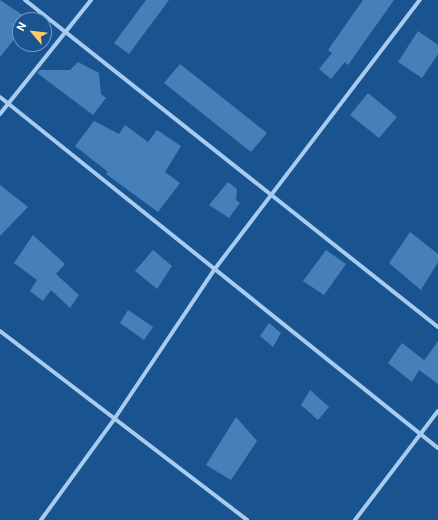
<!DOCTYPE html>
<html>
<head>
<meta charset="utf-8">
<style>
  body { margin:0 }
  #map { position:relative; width:438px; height:520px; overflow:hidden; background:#195490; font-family:Roboto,sans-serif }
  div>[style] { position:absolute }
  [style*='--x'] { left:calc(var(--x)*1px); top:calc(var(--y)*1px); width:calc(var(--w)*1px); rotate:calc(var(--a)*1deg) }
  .building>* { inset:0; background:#4680b9 }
  .street>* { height:4px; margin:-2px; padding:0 2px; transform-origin:2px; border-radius:2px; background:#a7ccef }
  span { translate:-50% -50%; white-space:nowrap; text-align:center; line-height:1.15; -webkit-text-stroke:3px #195490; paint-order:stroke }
  .north { position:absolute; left:12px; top:12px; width:40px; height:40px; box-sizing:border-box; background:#195490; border:1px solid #7598bc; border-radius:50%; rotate:298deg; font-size:11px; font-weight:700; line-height:16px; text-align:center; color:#fff }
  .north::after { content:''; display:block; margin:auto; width:14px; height:18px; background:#ffca65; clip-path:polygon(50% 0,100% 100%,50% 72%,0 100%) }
</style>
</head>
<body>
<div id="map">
  <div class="building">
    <i style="clip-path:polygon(0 0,30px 20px,20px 20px,20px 32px,0 57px)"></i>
    <i style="clip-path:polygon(146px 0,169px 0,129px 54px,114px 43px)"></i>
    <i style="clip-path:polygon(363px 0,394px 0,348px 65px,345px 62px,331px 79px,319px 69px,332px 53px,328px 50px)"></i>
    <i style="clip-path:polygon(418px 31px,438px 45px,438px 54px,422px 78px,398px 62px)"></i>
    <i style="clip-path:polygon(78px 62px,99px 73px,101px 94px,106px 98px,93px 115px,37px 73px,40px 70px,70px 70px)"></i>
    <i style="clip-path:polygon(180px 64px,267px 133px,251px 152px,164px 83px)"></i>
    <i style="clip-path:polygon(368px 93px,397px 117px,379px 138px,350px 115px)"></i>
    <i style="clip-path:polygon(94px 121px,119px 134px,125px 125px,148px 142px,157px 130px,181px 146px,165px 172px,180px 183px,158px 212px,106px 174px,108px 172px,75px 146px)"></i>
    <i style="clip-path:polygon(228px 182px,237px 189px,236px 200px,240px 203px,229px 218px,209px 205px)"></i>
    <i style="clip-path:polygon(0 185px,28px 207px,0 236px)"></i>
    <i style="clip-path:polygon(410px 232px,438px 254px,438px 262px,421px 290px,389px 263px)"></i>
    <i style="clip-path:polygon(33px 235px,65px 264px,56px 274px,79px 295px,70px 308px,51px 290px,43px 301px,30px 291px,37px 280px,14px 263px)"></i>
    <i style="clip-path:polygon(153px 250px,172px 266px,157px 289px,135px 271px)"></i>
    <i style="clip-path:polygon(326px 250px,346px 264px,324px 295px,303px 281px)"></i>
    <i style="clip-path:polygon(128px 310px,153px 327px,144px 340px,120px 323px)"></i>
    <i style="clip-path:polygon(269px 323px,281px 333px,273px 347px,260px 336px)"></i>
    <i style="clip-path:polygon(438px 341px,438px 384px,419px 370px,412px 382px,388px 363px,402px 343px,424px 360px,423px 362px)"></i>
    <i style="clip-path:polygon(310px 390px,329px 407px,318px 420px,301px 405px)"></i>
    <i style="clip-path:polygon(236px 417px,257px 441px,231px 480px,206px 465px)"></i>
  </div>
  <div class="street">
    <i style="--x:25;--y:0;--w:527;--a:38.37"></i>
    <i style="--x:0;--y:97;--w:561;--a:38.71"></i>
    <i style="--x:0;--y:114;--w:146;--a:-51.4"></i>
    <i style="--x:0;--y:331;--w:311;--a:37.4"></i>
    <i style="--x:41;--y:520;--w:126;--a:-54"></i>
    <i style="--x:115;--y:418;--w:178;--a:-56.2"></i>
    <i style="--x:214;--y:270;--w:340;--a:-52.7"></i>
    <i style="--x:355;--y:520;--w:137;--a:-52.7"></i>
  </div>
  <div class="north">N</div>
</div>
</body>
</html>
